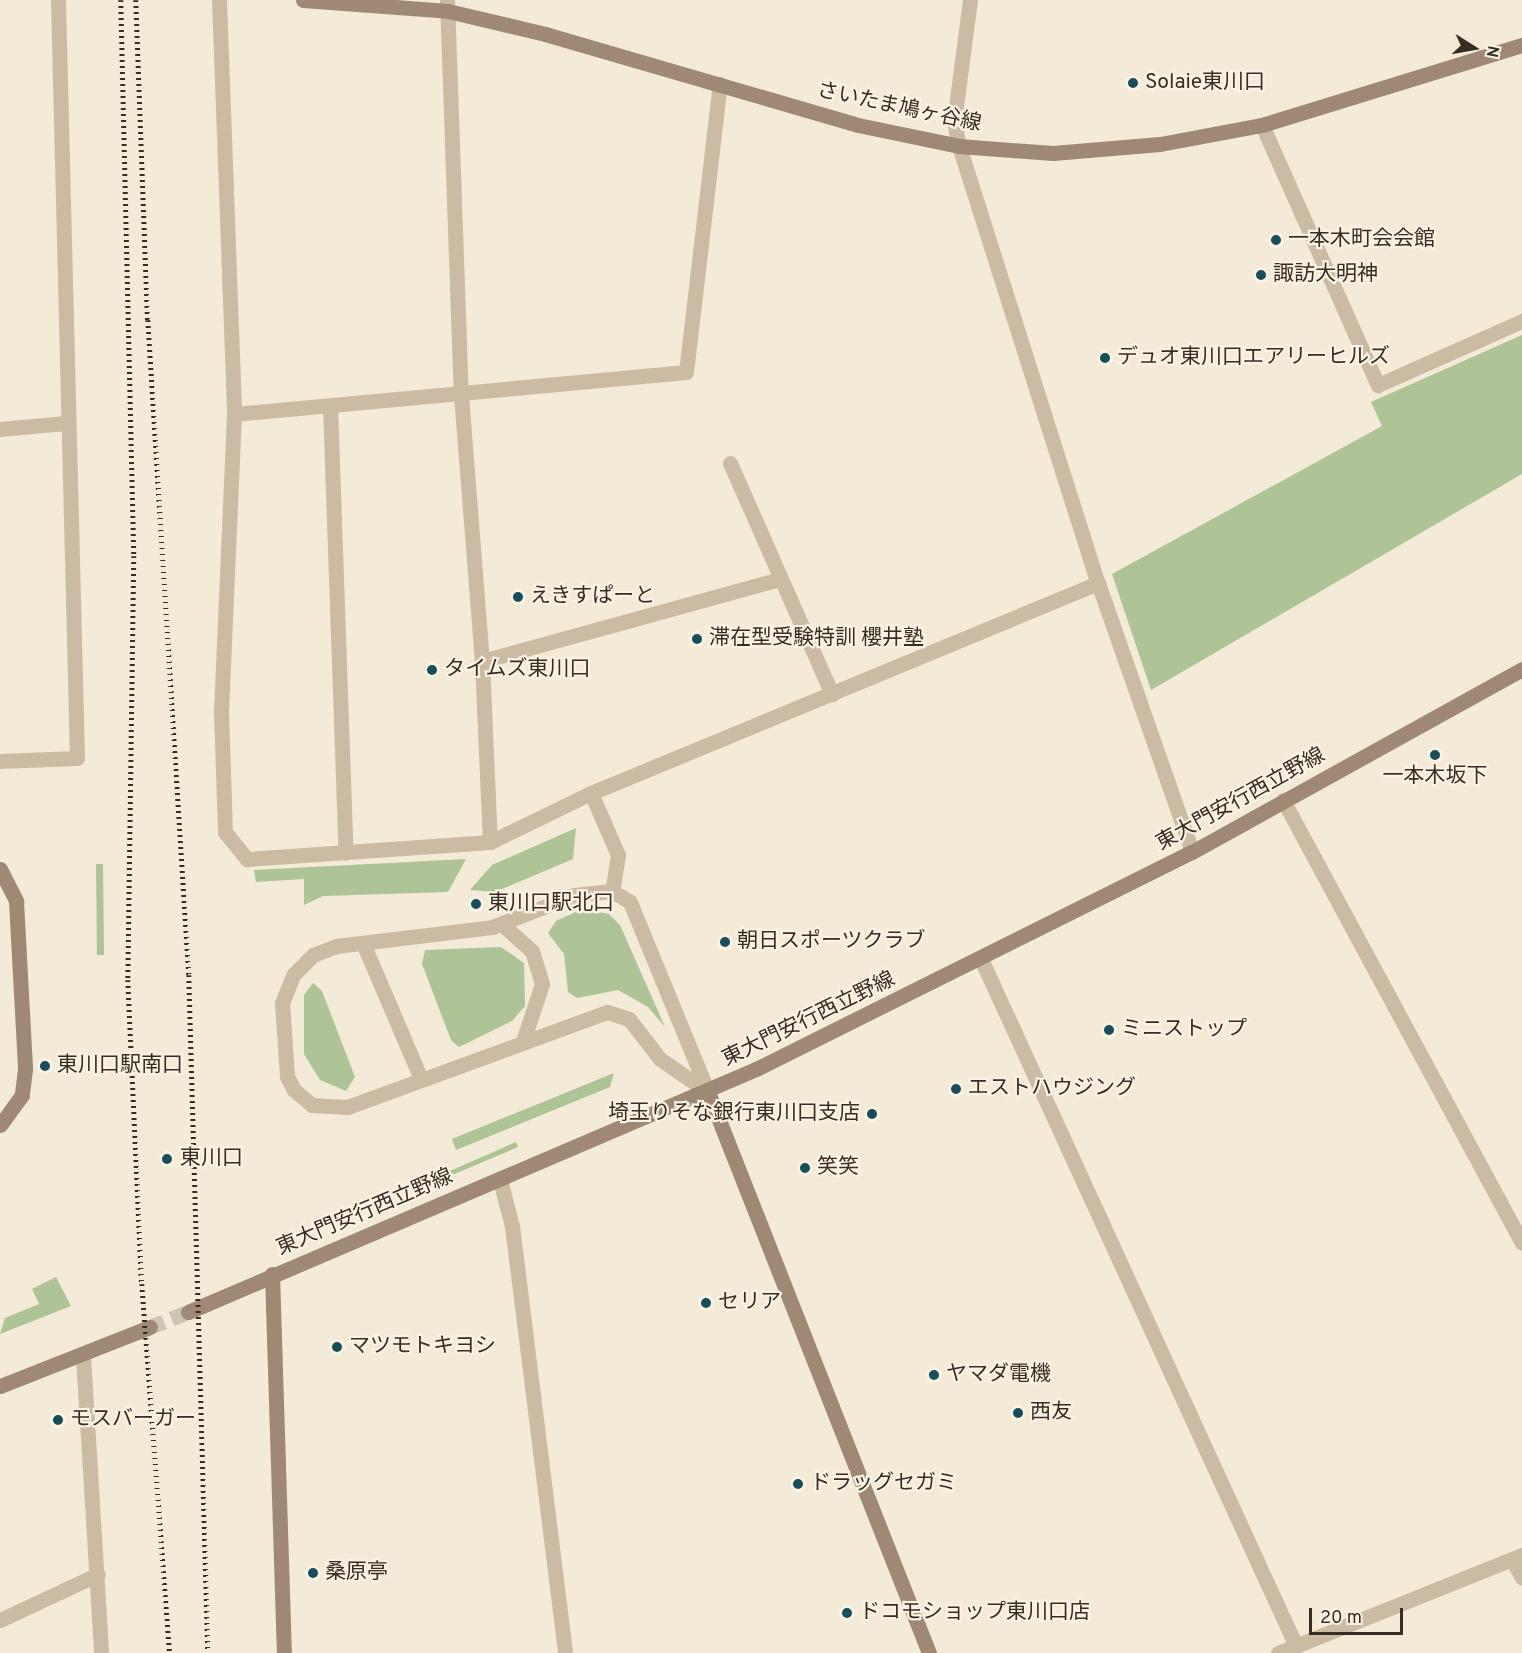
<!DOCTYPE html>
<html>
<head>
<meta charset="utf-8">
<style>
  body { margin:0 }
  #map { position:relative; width:1522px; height:1653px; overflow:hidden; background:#f3ead7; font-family:Overpass,"Noto Sans JP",sans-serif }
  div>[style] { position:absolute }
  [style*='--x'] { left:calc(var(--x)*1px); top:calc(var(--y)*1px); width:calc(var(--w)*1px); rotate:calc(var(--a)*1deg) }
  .green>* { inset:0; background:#aec396 }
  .secondary-tunnel>* { height:15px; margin-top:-7.5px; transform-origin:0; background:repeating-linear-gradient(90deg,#cdc4b3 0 15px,transparent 0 23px) }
  .lane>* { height:15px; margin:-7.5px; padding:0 7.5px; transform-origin:7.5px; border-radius:7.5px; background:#ccbba3 }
  .street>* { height:15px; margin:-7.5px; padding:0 7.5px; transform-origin:7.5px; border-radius:7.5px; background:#ccbba3 }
  .secondary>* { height:15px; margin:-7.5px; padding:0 7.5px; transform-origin:7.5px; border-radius:7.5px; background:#9f8974 }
  .rail>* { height:4.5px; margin-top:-2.25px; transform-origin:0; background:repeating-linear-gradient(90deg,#362d25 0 1.5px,transparent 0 6px) }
  .dots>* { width:16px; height:16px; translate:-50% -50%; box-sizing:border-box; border:3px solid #faf3e4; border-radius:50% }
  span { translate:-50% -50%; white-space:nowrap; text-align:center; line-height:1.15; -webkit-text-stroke:4.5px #faf3e4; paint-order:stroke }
  .poi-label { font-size:21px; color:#362d25 }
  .left { translate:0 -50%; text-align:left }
  .right { translate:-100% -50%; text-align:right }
  .street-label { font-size:21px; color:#362d25 }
  .north { position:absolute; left:1444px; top:18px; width:60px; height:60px; -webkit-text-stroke:4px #faf3e4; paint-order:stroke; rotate:101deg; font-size:16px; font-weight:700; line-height:24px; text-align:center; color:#362d25 }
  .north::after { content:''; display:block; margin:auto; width:21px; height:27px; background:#362d25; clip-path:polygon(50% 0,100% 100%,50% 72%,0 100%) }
  .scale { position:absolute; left:1309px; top:1608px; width:94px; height:27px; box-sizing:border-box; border:3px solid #362d25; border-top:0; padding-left:8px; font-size:18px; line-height:21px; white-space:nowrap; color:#362d25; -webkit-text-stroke:4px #faf3e4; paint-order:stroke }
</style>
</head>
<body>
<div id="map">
  <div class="green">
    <i style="clip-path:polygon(1522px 335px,1522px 474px,1151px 690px,1112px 574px,1382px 426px,1371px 402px)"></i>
    <i style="clip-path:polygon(576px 828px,573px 859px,495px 892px,470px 890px,492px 865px)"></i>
    <i style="clip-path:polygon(466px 859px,448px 892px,323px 896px,304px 905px,304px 879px,256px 882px,254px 870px)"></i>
    <i style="clip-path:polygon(96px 864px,103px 864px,104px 955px,97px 955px)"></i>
    <i style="clip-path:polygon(582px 909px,609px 914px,620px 925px,665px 1027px,648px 1007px,618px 990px,577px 998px,568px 992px,564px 954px,548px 933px,556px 921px)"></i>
    <i style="clip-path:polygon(501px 947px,524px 963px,525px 1006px,512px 1021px,459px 1047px,451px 1040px,422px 964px,425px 950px)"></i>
    <i style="clip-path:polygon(313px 983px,322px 991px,355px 1077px,346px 1091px,320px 1080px,304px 1054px,304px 995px)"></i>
    <i style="clip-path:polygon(614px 1073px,610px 1087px,456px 1150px,452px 1139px)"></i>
    <i style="clip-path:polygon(516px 1142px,518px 1147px,438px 1181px,436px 1177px)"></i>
    <i style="clip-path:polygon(56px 1277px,71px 1306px,0 1334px,5px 1318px,39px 1304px,32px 1289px)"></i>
  </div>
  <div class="secondary-tunnel">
    <i style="--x:150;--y:1327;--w:41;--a:-21.5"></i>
  </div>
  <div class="lane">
    <i style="--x:330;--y:406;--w:447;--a:88"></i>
    <i style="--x:482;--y:661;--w:308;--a:-15.4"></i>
    <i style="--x:363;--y:943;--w:148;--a:66.9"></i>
  </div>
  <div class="street">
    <i style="--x:219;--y:0;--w:414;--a:87.9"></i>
    <i style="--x:234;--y:414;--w:297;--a:92.5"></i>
    <i style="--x:221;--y:711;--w:121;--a:88.1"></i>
    <i style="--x:225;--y:832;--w:35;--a:51"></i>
    <i style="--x:247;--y:859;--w:244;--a:-4"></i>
    <i style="--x:490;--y:842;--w:112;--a:-25.9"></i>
    <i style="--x:591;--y:793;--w:549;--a:-22.5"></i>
    <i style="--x:447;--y:0;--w:395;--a:88"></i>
    <i style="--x:461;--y:395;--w:267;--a:85.5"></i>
    <i style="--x:482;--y:661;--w:181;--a:87.5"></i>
    <i style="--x:970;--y:0;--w:122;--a:97.5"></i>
    <i style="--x:954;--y:121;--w:25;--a:79"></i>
    <i style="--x:959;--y:146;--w:459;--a:72.4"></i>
    <i style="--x:1098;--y:583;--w:285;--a:70.7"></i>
    <i style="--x:1262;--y:125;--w:285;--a:66"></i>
    <i style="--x:1378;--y:385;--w:158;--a:-24"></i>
    <i style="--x:234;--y:414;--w:454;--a:-5.3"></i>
    <i style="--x:686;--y:372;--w:290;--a:-83.3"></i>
    <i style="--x:0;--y:429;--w:66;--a:-5.2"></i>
    <i style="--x:730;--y:463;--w:253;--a:66.2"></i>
    <i style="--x:0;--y:761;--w:77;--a:-2.2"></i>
    <i style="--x:77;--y:758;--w:758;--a:-91.44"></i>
    <i style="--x:591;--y:793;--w:68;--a:66.5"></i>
    <i style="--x:618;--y:855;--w:36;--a:99"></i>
    <i style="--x:1283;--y:800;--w:503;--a:61.65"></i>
    <i style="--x:612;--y:891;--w:21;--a:31"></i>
    <i style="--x:630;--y:902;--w:205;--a:67.7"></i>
    <i style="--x:708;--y:1092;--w:58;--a:-145.5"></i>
    <i style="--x:660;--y:1059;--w:51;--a:-127.8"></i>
    <i style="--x:629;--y:1019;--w:23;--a:-162"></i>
    <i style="--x:607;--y:1012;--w:276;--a:159.9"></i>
    <i style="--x:348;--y:1107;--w:36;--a:-177"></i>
    <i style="--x:312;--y:1105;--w:23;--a:-140"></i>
    <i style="--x:294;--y:1090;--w:16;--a:-117"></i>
    <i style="--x:287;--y:1076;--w:73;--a:-93.9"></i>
    <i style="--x:282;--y:1003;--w:31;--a:-68"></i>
    <i style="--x:294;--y:974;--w:27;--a:-45"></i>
    <i style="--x:313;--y:955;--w:25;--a:-21"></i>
    <i style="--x:336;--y:946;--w:157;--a:-6.9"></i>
    <i style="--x:492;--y:927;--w:88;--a:-21.3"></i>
    <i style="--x:574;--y:895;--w:38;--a:-6"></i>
    <i style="--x:503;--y:925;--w:39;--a:42"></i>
    <i style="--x:532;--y:951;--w:34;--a:73"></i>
    <i style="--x:542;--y:984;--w:57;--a:108.4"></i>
    <i style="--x:981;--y:959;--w:756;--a:65.37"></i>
    <i style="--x:500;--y:1180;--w:48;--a:75.4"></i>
    <i style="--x:512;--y:1226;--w:430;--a:82.9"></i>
    <i style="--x:83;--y:1356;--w:298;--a:86.5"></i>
    <i style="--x:1512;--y:1559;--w:21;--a:62"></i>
    <i style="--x:0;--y:1620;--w:108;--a:-25.1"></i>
    <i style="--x:1278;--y:1653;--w:263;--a:-21.9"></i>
  </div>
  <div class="secondary">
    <i style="--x:303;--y:0;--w:145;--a:4.3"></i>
    <i style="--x:448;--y:11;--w:100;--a:13.3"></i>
    <i style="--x:545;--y:34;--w:326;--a:16.2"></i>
    <i style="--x:858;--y:125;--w:103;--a:11.7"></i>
    <i style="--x:959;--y:146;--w:94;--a:4.3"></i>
    <i style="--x:1053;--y:153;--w:107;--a:-4.8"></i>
    <i style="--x:1160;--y:144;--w:104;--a:-10.6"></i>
    <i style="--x:1262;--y:125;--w:272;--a:-17.1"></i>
    <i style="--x:0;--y:869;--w:36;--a:63"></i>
    <i style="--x:16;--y:901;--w:168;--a:86.9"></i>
    <i style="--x:25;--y:1069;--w:26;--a:97"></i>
    <i style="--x:22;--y:1095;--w:37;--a:126"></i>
    <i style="--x:708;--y:1092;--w:603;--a:68.5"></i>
    <i style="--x:272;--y:1274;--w:379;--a:88.2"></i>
    <i style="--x:188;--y:1312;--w:618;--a:-23.16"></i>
    <i style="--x:756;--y:1069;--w:487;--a:-26.5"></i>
    <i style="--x:1192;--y:852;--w:377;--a:-29"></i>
    <i style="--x:0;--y:1386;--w:161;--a:-21.5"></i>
  </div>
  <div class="rail">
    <i style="--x:121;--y:0;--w:556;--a:88.66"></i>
    <i style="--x:134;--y:556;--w:424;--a:90.8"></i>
    <i style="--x:128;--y:980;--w:304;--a:87.4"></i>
    <i style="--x:142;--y:1284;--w:370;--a:85.7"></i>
    <i style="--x:136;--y:0;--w:320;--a:87.9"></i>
    <i style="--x:148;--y:320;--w:656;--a:86.42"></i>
    <i style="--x:189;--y:975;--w:678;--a:88.39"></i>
  </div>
  <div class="dots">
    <i style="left:1133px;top:83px;background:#184d5a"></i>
    <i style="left:1276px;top:240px;background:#184d5a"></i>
    <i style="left:1261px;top:275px;background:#184d5a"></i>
    <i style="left:1105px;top:358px;background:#184d5a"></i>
    <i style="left:518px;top:597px;background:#184d5a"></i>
    <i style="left:697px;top:639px;background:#184d5a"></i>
    <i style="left:432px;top:670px;background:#184d5a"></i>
    <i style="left:1435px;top:755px;background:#184d5a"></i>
    <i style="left:476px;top:904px;background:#184d5a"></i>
    <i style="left:725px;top:942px;background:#184d5a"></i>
    <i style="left:1109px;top:1030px;background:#184d5a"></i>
    <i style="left:45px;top:1066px;background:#184d5a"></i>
    <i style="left:956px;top:1089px;background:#184d5a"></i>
    <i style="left:872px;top:1114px;background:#184d5a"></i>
    <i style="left:167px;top:1159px;background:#184d5a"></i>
    <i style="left:805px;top:1168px;background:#184d5a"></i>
    <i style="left:706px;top:1303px;background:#184d5a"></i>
    <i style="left:337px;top:1347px;background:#184d5a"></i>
    <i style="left:934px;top:1375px;background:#184d5a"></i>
    <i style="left:1018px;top:1413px;background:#184d5a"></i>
    <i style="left:58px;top:1420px;background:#184d5a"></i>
    <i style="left:798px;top:1484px;background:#184d5a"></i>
    <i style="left:313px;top:1573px;background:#184d5a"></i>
    <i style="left:847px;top:1613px;background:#184d5a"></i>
  </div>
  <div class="poi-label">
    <span class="left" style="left:1145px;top:83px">Solaie東川口</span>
    <span class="left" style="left:1288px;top:240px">一本木町会会館</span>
    <span class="left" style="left:1273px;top:275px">諏訪大明神</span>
    <span class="left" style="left:1117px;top:358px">デュオ東川口エアリーヒルズ</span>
    <span class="left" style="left:530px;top:597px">えきすぱーと</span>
    <span class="left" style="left:709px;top:639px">滞在型受験特訓 櫻井塾</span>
    <span class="left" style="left:444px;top:670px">タイムズ東川口</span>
    <span style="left:1435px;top:777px">一本木坂下</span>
    <span class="left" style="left:488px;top:904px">東川口駅北口</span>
    <span class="left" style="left:737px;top:942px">朝日スポーツクラブ</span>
    <span class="left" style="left:1121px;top:1030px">ミニストップ</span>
    <span class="left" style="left:57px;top:1066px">東川口駅南口</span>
    <span class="left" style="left:968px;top:1089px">エストハウジング</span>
    <span class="right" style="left:860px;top:1114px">埼玉りそな銀行東川口支店</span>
    <span class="left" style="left:180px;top:1159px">東川口</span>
    <span class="left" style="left:817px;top:1168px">笑笑</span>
    <span class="left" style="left:718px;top:1303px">セリア</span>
    <span class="left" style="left:349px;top:1347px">マツモトキヨシ</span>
    <span class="left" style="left:946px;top:1375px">ヤマダ電機</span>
    <span class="left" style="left:1030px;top:1413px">西友</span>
    <span class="left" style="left:70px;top:1420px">モスバーガー</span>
    <span class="left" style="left:810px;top:1484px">ドラッグセガミ</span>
    <span class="left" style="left:325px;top:1573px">桑原亭</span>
    <span class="left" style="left:859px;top:1613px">ドコモショップ東川口店</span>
  </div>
  <div class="street-label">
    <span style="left:899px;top:108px;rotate:12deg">さいたま鳩ヶ谷線</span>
    <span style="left:1241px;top:800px;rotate:-29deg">東大門安行西立野線</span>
    <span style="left:809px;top:1020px;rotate:-26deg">東大門安行西立野線</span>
    <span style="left:365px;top:1213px;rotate:-23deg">東大門安行西立野線</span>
  </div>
  <div class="north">N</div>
  <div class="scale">20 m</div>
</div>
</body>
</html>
